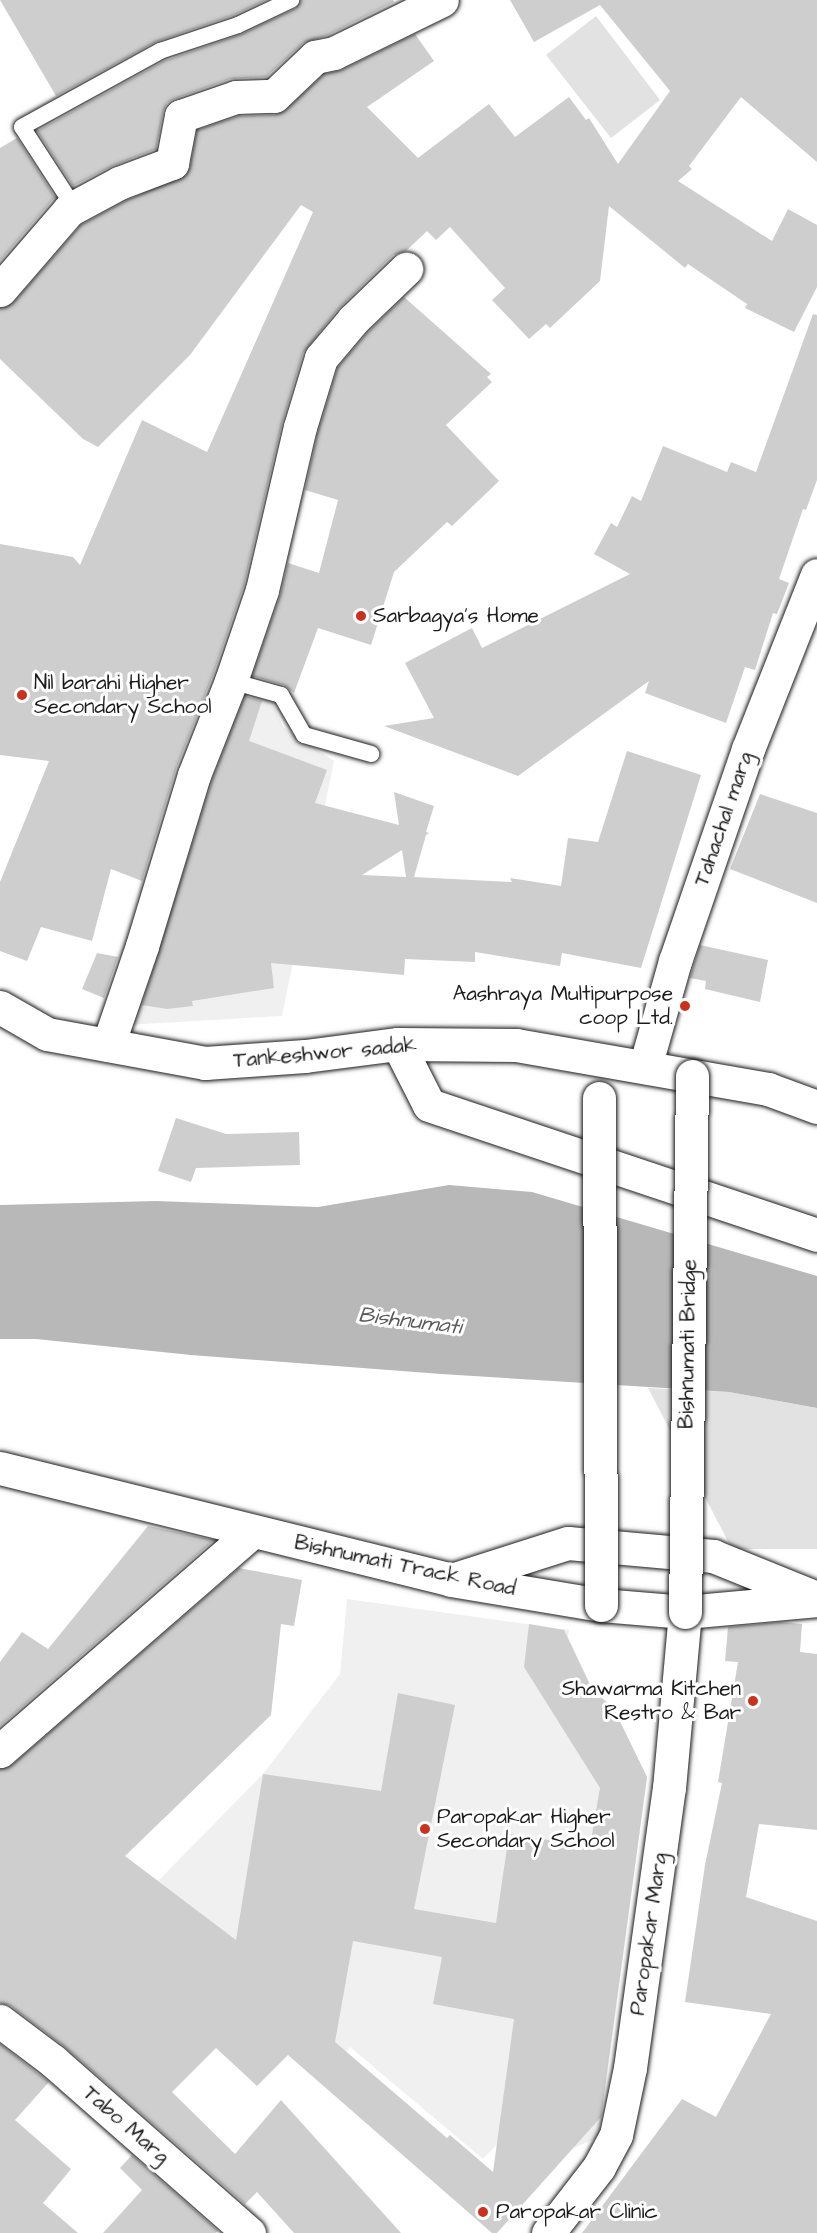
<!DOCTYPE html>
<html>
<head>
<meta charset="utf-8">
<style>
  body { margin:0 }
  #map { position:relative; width:817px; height:2233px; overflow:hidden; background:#fff; font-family:"Architects Daughter",sans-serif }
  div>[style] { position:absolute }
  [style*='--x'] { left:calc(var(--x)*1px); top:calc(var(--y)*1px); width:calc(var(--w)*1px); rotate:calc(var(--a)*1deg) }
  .built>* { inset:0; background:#f0f0f0 }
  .green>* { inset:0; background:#e2e2e2 }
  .water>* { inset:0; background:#b8b8b8 }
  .building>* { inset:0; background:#cecece }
  .roads { filter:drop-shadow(0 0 2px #1c1c1c) drop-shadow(0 0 2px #1c1c1c) }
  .service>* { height:16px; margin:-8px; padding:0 8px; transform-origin:8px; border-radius:8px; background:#fff }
  .minor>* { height:33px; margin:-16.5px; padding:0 16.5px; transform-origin:16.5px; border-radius:16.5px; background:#fff }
  .secondary>* { height:33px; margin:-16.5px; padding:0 16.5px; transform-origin:16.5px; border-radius:16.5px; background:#fff }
  .bridges { filter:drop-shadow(0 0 2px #1c1c1c) drop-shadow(0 0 2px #1c1c1c) }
  .secondary-bridge>* { height:33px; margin:-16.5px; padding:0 16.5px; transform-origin:16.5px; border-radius:16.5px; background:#fff }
  .dots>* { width:16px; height:16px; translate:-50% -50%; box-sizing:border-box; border:3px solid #fff; border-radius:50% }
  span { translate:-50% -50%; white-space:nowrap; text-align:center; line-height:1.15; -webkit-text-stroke:6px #fff; paint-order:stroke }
  .poi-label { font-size:21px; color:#1c1c1c }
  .left { translate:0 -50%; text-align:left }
  .right { translate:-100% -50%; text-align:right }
  .street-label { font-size:21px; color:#1c1c1c }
  .water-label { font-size:22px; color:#5a5a5a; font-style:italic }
</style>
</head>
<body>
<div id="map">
  <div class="built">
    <i style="clip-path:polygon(232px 685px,270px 696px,283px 727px,334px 761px,282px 1016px,126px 1025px)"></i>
    <i style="clip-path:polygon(347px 1599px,569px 1630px,568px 1637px,593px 1691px,613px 1707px,647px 1777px,599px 2137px,549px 2159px,501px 2140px,483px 2159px,350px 2047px,331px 2071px,190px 1962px,216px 1925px,158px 1881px,263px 1774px,340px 1674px)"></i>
  </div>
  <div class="green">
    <i style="clip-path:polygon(596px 16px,660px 100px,611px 138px,546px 55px)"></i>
    <i style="clip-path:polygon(648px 1388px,729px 1392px,817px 1408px,817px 1549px,732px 1549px)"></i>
  </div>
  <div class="water">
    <i style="clip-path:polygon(449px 1185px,532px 1192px,817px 1276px,817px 1408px,729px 1392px,441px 1374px,191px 1355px,36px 1339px,0 1339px,0 1205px,156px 1201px,318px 1207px)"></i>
  </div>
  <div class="building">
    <i style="clip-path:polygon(0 0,266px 0,234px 15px,155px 42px,56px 96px)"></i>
    <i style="clip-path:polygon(301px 0,393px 0,394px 2px,328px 35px,303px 43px,266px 77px,230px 79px,174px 99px,167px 103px,163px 112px,156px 149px,112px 166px,73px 186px,37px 131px,164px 61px,242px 34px,295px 9px)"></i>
    <i style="clip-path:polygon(510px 0,817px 0,817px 162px,741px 97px,689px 166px,692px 169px,678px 181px,772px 241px,788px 209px,817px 225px,817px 287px,794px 332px,745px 308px,747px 304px,688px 264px,685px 268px,609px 206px,600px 281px,550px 328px,546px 324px,529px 339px,492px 300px,505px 288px,450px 227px,436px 240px,427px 231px,406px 251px,393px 255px,339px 308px,303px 353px,282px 423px,244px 585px,213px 675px,176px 769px,142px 881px,111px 869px,92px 941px,41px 927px,27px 961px,0 951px,0 882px,49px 761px,0 755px,0 544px,73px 557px,80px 565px,142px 420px,207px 452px,313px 212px,301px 205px,190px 355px,98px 447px,83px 439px,0 359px,0 308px,14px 302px,81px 225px,127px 200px,186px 175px,190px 167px,197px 130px,239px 116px,274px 115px,286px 110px,324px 74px,342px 70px,415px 34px,434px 61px,367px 107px,418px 158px,489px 104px,515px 137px,569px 97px,586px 120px,589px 118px,618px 164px,670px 91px,600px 5px,534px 42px)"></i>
    <i style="clip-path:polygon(17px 138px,55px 197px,0 261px,0 148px)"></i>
    <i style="clip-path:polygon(404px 297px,491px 374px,487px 377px,492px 382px,446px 425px,499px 481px,452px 526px,447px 522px,394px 572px,371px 645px,318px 628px,294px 693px,284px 685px,252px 676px,280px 596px,288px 563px,319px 573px,338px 500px,305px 490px,318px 432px,338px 367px,367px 333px)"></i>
    <i style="clip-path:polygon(813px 314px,817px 315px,817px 480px,806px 510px,803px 509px,779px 579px,789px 583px,777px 614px,773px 613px,755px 670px,745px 667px,726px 723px,645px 693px,649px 681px,518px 776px,384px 726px,434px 718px,405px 663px,472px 628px,482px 648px,630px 574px,594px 554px,611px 523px,617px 527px,632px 496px,641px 501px,663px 446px,727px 472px,731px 462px,756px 472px)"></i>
    <i style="clip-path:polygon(evenodd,245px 696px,262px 701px,249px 741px,327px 770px,315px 803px,399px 825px,394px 792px,434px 806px,426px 832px,429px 833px,426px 835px,414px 877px,512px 882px,510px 878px,561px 886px,568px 838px,598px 842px,627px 751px,701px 775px,641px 968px,562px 953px,560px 966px,475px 952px,475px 962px,405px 959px,404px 975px,271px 963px,274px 988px,192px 1001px,193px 1006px,167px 1009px,142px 1005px,212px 781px,245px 696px,402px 850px,406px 877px,362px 875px,402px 850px)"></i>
    <i style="clip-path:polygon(760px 794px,817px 813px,817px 903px,730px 869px)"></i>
    <i style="clip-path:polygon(700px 945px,768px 960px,760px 1002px,705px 989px,706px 981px,690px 978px)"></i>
    <i style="clip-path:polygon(97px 953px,118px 957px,104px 998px,82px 989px)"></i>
    <i style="clip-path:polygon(176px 1118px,226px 1134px,299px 1132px,300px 1165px,196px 1168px,191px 1182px,158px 1171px)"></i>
    <i style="clip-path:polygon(148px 1526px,214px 1540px,0 1726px,0 1662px,22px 1632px,48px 1649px)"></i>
    <i style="clip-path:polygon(evenodd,239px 1568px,302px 1580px,294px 1626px,281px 1624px,271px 1715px,125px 1856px,236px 1940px,263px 1774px,381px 1791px,398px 1693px,455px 1705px,414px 1909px,496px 1923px,509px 1834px,590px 1846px,600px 1788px,524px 1667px,529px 1624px,564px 1630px,593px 1691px,613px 1707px,647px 1777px,601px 2117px,497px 2233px,492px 2233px,288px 2055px,257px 2086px,216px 2048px,172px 2092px,235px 2154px,281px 2100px,401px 2233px,294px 2233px,257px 2192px,245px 2204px,65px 2047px,11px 2006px,0 2003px,0 1769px,12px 1765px,239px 1568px,353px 1941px,442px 1957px,433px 2004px,514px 2019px,493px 2172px,450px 2135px,447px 2138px,335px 2042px,353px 1941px)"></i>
    <i style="clip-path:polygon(782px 1622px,802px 1624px,800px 1652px,817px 1654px,817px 1830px,759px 1824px,746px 1897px,817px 1921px,817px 2233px,582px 2233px,682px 2099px,716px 2117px,771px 2014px,685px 2002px,705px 1865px,722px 1783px,718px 1782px,738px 1662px,725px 1661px,728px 1627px)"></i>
    <i style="clip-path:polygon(0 2044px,49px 2082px,15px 2120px,71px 2169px,43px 2203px,78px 2233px,0 2233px)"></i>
    <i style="clip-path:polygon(132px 2155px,218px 2231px,215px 2233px,103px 2233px,142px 2190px,120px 2168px)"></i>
  </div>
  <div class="roads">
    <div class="service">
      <i style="--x:74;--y:207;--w:95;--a:-123"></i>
      <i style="--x:22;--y:127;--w:158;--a:-28.8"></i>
      <i style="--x:160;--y:51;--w:82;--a:-18.4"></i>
      <i style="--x:238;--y:25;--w:59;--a:-25.3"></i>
      <i style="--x:231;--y:681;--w:52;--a:15.6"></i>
      <i style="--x:281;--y:695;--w:46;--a:60.1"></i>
      <i style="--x:304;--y:735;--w:70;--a:15.8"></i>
    </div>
    <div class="minor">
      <i style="--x:0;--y:290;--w:106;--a:-49.2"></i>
      <i style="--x:69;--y:210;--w:57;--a:-28.4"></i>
      <i style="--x:119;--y:183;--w:57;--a:-20.7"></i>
      <i style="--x:172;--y:163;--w:48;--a:-79.2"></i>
      <i style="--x:181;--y:116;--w:58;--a:-19.1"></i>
      <i style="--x:236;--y:97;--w:38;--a:-2"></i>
      <i style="--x:274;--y:96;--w:57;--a:-43.6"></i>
      <i style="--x:315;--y:57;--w:19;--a:-12"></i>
      <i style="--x:334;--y:53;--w:120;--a:-26.1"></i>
      <i style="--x:108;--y:1045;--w:105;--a:-71"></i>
      <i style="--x:142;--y:946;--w:179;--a:-73.1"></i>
      <i style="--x:194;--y:775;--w:101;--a:-68.5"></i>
      <i style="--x:231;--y:681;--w:96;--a:-71.2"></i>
      <i style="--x:262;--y:590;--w:167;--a:-76.9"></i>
      <i style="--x:300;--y:427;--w:72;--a:-73.1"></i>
      <i style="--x:321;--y:358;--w:50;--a:-49.9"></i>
      <i style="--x:353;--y:320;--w:74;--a:-43.9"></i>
      <i style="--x:0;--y:1751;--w:334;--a:-41"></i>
      <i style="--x:0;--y:2021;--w:66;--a:37"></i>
      <i style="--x:53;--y:2061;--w:261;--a:41.3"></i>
      <i style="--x:548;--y:2233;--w:83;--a:-52.3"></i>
      <i style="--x:599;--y:2167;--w:36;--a:-62"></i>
      <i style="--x:616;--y:2135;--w:68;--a:-78.2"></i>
      <i style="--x:630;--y:2068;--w:283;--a:-82.1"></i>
      <i style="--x:669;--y:1788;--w:177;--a:-84.8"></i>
    </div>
    <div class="secondary">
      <i style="--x:0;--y:1007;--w:54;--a:29.9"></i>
      <i style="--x:47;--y:1034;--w:161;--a:10.4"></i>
      <i style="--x:205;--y:1063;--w:100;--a:-4"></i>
      <i style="--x:305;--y:1056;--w:94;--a:-7.4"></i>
      <i style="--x:398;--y:1044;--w:118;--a:0.5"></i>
      <i style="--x:516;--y:1045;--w:256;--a:9.9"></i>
      <i style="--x:768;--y:1089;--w:52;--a:20.2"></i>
      <i style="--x:398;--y:1044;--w:68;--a:63.1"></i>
      <i style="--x:429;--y:1105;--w:409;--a:18.5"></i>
      <i style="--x:645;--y:1067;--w:110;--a:-74.2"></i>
      <i style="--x:675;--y:961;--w:224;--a:-71"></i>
      <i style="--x:748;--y:749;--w:187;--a:-68.4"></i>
      <i style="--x:0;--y:1468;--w:465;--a:13.9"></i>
      <i style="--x:451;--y:1580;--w:152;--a:9.5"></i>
      <i style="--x:601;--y:1605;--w:84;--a:4.8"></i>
      <i style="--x:685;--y:1612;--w:133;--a:-5.2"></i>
      <i style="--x:458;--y:1578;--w:115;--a:-17.7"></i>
      <i style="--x:568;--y:1543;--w:146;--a:5.1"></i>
      <i style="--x:713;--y:1556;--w:112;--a:22"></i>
    </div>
  </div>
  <div class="bridges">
    <div class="secondary-bridge">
      <i style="--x:599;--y:1098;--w:507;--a:89.77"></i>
      <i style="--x:685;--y:1612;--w:536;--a:-89.25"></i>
    </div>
  </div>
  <div class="dots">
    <i style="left:361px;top:616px;background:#c8321e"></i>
    <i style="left:22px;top:695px;background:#c8321e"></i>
    <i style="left:685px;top:1006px;background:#c8321e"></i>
    <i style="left:753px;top:1701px;background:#c8321e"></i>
    <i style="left:425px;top:1829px;background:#c8321e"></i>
    <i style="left:483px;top:2212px;background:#c8321e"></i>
  </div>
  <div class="poi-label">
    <span class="left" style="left:373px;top:616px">Sarbagya's Home</span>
    <span class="left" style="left:34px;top:695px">Nil barahi Higher<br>Secondary School</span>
    <span class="right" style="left:673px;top:1006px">Aashraya Multipurpose<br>coop Ltd.</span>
    <span class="right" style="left:741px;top:1701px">Shawarma Kitchen<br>Restro &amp; Bar</span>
    <span class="left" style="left:437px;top:1829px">Paropakar Higher<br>Secondary School</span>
    <span class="left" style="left:496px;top:2212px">Paropakar Clinic</span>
  </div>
  <div class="street-label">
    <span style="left:724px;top:819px;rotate:-71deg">Tahachal marg</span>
    <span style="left:325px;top:1053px;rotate:-5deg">Tankeshwor sadak</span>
    <span style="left:688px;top:1344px;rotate:-89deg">Bishnumati Bridge</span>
    <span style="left:405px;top:1566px;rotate:12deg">Bishnumati Track Road</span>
    <span style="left:649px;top:1934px;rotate:-82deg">Paropakar Marg</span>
    <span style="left:126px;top:2125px;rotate:41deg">Tabo Marg</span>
  </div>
  <div class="water-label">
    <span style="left:410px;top:1321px;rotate:7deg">Bishnumati</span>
  </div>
</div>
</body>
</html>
